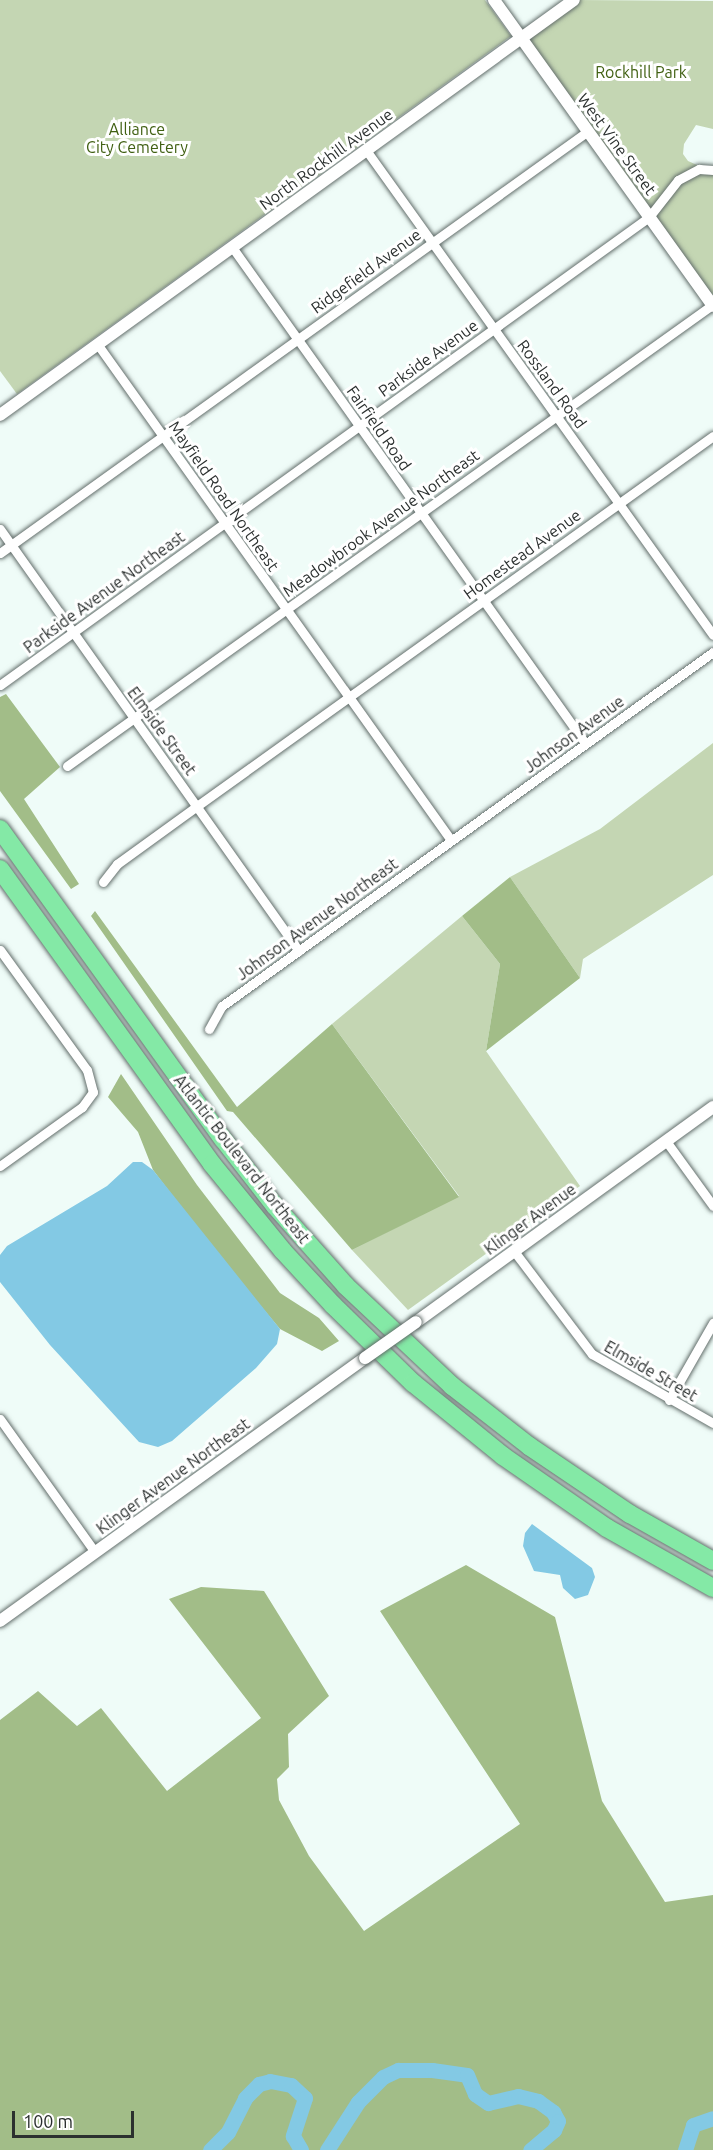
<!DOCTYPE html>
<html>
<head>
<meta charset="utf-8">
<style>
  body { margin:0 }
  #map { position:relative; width:713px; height:2150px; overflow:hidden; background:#effcf8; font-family:Ubuntu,sans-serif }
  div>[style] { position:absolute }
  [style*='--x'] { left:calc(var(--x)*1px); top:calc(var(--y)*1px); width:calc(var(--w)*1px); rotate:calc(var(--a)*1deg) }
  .green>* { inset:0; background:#c4d6b3 }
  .forest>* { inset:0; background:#a2bd88 }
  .water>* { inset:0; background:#83c9e4 }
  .river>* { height:15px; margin:-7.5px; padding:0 7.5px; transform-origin:7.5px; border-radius:7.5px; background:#83c9e4 }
  .roads { filter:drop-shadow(0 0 2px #646f6c) drop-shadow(0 0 2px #646f6c) }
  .minor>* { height:9px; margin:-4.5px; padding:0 4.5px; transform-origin:4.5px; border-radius:4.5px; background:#fff }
  .tertiary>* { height:12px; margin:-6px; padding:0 6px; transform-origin:6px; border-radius:6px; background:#fff }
  .motorway>* { height:18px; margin:-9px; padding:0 9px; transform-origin:9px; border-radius:9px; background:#84e9a6 }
  .bridges { filter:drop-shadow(0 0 2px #646f6c) drop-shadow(0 0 2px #646f6c) }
  .tertiary-bridge>* { height:12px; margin:-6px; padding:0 6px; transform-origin:6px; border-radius:6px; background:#fff }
  span { translate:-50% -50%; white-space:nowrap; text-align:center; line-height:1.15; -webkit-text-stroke:6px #fff; paint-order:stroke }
  .park-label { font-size:16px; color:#406012 }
  .street-label { font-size:16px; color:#2b302f }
  .scale { position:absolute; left:12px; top:2111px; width:122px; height:27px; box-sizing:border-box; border:3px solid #2b302f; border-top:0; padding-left:8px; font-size:18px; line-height:21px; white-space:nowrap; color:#2b302f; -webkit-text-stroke:4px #fff; paint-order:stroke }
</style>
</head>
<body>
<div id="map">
  <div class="green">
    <i style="clip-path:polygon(0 0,485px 0,511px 36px,17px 394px,0 371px)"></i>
    <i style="clip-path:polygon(578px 0,713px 1px,713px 129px,696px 125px,684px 144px,683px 154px,688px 161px,713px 172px,713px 298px,527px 37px)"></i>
    <i style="clip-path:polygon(713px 743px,713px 875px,583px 959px,580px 978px,510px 877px,600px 829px)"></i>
    <i style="clip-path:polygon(462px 916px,500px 964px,486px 1051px,580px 1186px,408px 1310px,352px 1250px,459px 1196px,332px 1024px)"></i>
  </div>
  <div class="forest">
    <i style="clip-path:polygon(6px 694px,60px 767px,24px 799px,79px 884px,71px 889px,0 791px,0 697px)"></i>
    <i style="clip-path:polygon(510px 877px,580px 978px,486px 1051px,500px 964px,462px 916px)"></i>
    <i style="clip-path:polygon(95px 911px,237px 1107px,332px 1024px,459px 1197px,352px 1250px,233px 1112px,227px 1111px,91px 916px)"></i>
    <i style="clip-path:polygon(121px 1074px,197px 1185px,280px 1293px,319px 1318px,339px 1341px,322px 1351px,280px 1329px,212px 1248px,153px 1170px,138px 1132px,108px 1097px)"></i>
    <i style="clip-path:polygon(466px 1565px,555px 1617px,602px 1801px,665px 1902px,713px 1895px,713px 2150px,0 2150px,0 1720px,38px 1691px,77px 1726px,101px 1708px,167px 1791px,261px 1718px,169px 1599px,201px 1587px,264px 1591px,329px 1696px,288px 1734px,289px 1767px,277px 1779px,279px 1800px,309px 1856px,364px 1931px,520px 1824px,380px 1611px)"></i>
  </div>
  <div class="water">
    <i style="clip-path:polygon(133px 1162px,142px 1162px,153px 1170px,280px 1329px,277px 1344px,256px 1368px,172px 1441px,158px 1447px,139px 1442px,50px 1345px,0 1282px,0 1255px,7px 1246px,107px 1186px)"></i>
    <i style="clip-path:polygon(532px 1524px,592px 1568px,595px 1577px,588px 1595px,575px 1599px,563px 1588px,560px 1575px,534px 1571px,523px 1546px,525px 1533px)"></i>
  </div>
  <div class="river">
    <i style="--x:210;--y:2150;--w:25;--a:-45"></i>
    <i style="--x:228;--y:2132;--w:38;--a:-63"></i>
    <i style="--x:245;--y:2098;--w:20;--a:-45"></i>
    <i style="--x:259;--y:2084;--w:11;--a:-15"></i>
    <i style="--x:270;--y:2081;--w:21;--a:11"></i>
    <i style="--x:291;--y:2085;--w:19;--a:43"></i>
    <i style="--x:305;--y:2098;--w:40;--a:108"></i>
    <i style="--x:293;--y:2136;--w:16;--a:60"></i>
    <i style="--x:327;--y:2150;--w:57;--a:-57.1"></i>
    <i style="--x:358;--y:2102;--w:35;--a:-45"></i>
    <i style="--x:383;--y:2077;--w:17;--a:-25"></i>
    <i style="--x:398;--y:2070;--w:34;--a:0"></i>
    <i style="--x:432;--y:2070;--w:35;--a:8"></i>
    <i style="--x:467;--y:2075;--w:21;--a:67"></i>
    <i style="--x:475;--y:2094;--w:16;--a:35"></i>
    <i style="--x:488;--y:2103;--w:31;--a:-13"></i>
    <i style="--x:518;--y:2096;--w:21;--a:14"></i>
    <i style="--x:538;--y:2101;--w:19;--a:36"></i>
    <i style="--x:553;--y:2112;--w:10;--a:61"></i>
    <i style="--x:558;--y:2121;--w:10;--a:114"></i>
    <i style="--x:554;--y:2130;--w:31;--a:140"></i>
    <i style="--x:685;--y:2150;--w:26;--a:-72"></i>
    <i style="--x:693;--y:2125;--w:21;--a:-19"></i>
  </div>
  <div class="roads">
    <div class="minor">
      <i style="--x:366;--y:150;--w:596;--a:54.42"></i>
      <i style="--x:232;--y:247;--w:609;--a:54.56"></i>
      <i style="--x:98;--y:345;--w:608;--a:54.51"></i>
      <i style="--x:0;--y:529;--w:517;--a:54.68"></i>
      <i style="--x:0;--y:553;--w:724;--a:-35.67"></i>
      <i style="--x:0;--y:685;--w:800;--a:-35.8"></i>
      <i style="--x:649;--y:217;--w:47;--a:-51.9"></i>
      <i style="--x:678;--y:180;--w:24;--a:-28"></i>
      <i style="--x:699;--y:169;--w:14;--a:4"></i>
      <i style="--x:67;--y:766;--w:793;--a:-35.55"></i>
      <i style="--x:103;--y:882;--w:23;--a:-52"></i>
      <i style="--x:117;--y:864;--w:99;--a:-35.9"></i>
      <i style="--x:197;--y:806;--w:635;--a:-35.64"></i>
      <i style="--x:0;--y:950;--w:148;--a:54.1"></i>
      <i style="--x:87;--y:1070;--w:23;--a:75"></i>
      <i style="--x:93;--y:1092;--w:19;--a:126"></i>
      <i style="--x:82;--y:1107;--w:101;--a:144.3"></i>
      <i style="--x:209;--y:1029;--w:26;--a:-61"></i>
      <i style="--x:222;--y:1006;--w:605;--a:-35.79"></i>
      <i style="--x:666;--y:1141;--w:80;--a:54.1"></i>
      <i style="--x:514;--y:1251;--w:129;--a:52.9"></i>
      <i style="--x:592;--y:1354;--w:139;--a:29.7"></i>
      <i style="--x:669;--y:1400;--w:89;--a:-60.3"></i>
      <i style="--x:0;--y:1419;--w:163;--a:54.5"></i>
    </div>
    <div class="tertiary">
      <i style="--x:494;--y:0;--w:376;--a:54.4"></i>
      <i style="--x:0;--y:415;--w:708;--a:-35.87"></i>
      <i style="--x:416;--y:1322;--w:367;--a:-35.9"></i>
      <i style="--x:0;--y:1621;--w:450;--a:-35.8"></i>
    </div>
    <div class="motorway">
      <i style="--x:0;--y:829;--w:382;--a:54.3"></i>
      <i style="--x:223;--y:1139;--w:85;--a:52.2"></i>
      <i style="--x:275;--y:1206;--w:107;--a:48.4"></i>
      <i style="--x:346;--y:1286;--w:146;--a:43.3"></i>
      <i style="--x:452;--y:1386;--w:98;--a:37.9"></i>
      <i style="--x:529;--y:1446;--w:122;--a:34"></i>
      <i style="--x:630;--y:1514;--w:95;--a:29.5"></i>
      <i style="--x:0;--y:869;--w:363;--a:54.3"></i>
      <i style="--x:212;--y:1164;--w:112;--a:50.8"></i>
      <i style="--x:283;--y:1251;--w:74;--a:47.2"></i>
      <i style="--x:333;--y:1305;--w:112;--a:44.3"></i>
      <i style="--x:413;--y:1383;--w:116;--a:39"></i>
      <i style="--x:503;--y:1456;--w:126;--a:34.7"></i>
      <i style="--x:607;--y:1528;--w:122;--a:29.5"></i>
    </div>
  </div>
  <div class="bridges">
    <div class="tertiary-bridge">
      <i style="--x:365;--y:1358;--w:62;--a:-35.2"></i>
    </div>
  </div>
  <div class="park-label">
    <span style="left:641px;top:72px">Rockhill Park</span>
    <span style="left:137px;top:138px">Alliance<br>City Cemetery</span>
  </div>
  <div class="street-label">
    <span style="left:617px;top:144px;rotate:54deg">West Vine Street</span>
    <span style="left:326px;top:159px;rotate:-36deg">North Rockhill Avenue</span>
    <span style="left:366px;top:271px;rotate:-36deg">Ridgefield Avenue</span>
    <span style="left:428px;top:358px;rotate:-36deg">Parkside Avenue</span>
    <span style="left:552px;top:384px;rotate:54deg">Rossland Road</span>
    <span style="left:379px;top:428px;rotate:55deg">Fairfield Road</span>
    <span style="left:224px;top:496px;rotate:55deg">Mayfield Road Northeast</span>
    <span style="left:381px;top:523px;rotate:-36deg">Meadowbrook Avenue Northeast</span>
    <span style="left:522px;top:554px;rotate:-36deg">Homestead Avenue</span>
    <span style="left:104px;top:592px;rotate:-36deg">Parkside Avenue Northeast</span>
    <span style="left:162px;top:731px;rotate:54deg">Elmside Street</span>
    <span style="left:574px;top:734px;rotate:-36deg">Johnson Avenue</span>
    <span style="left:317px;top:919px;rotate:-36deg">Johnson Avenue Northeast</span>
    <span style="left:242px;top:1159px;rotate:52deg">Atlantic Boulevard Northeast</span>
    <span style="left:530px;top:1219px;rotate:-36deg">Klinger Avenue</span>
    <span style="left:651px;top:1371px;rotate:30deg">Elmside Street</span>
    <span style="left:173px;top:1476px;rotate:-36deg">Klinger Avenue Northeast</span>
  </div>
  <div class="scale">100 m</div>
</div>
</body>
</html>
